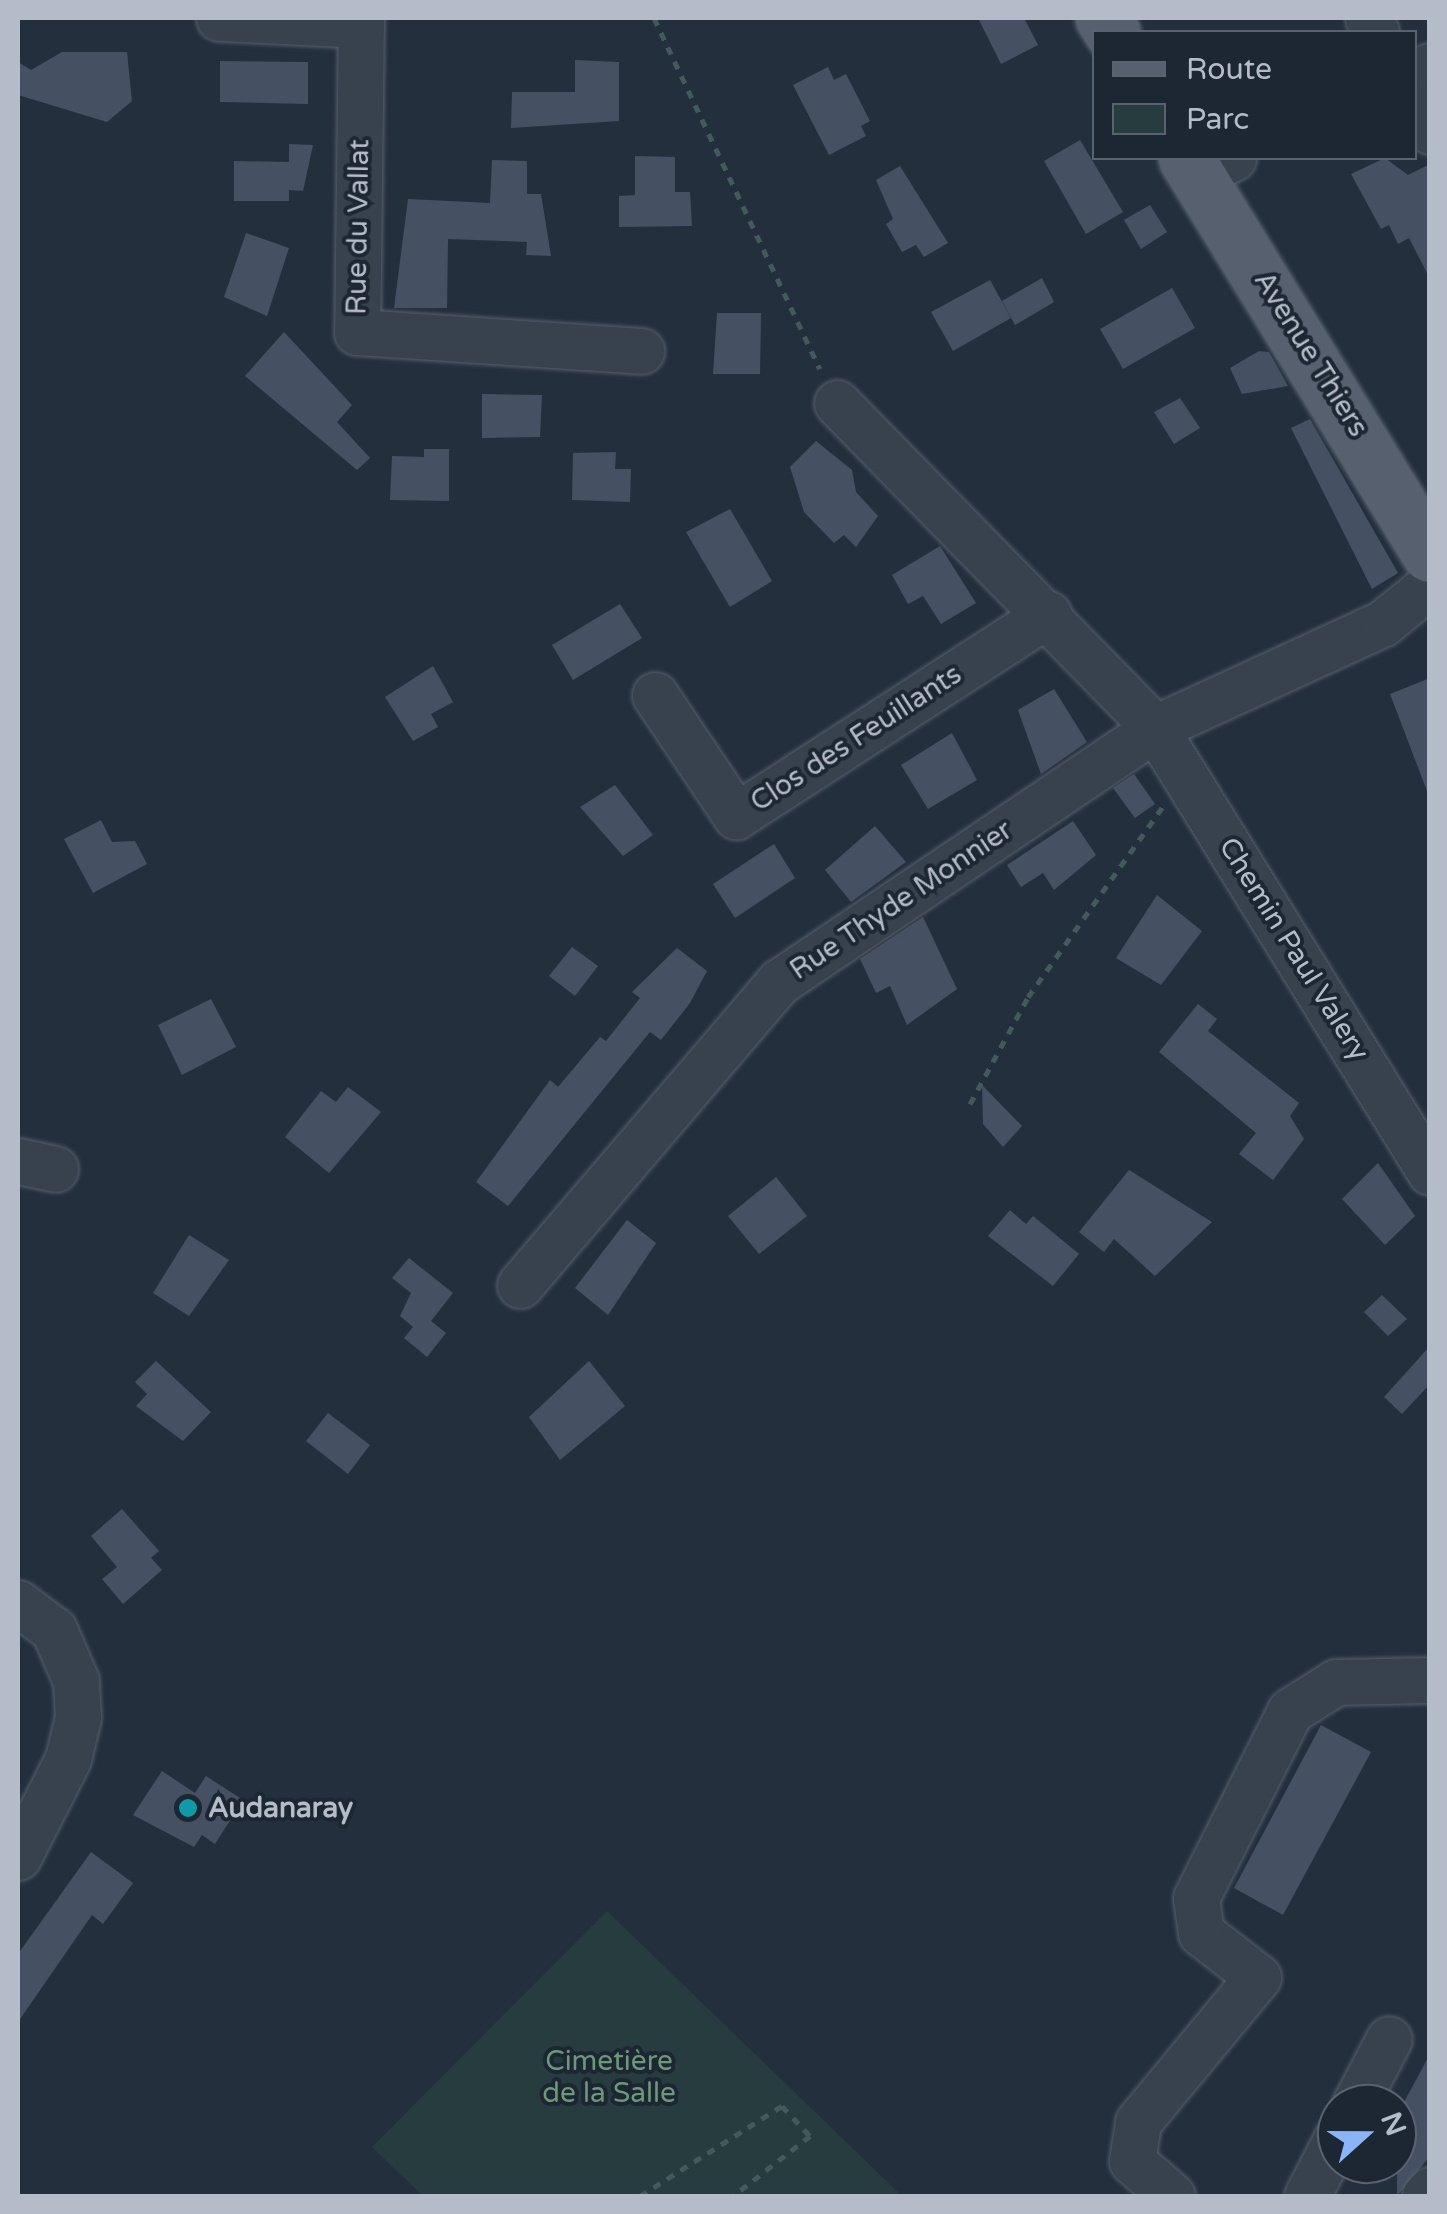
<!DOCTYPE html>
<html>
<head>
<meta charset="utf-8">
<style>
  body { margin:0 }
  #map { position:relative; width:1447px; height:2214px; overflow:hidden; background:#242f3e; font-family:"Varela Round",sans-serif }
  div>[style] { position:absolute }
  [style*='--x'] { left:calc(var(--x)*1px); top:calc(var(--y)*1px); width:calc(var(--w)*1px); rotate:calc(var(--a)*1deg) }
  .green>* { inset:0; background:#263c3f }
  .building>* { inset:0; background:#455162 }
  .path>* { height:5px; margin-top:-2.5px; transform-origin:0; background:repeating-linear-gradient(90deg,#44595c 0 8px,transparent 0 16px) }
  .roads { filter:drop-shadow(0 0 2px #565f6c) drop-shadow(0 0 2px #565f6c) }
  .minor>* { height:45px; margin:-22.5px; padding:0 22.5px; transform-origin:22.5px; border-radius:22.5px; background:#38414e }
  .major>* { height:55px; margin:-27.5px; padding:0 27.5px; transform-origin:27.5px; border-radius:27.5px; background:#56606e }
  .dots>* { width:28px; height:28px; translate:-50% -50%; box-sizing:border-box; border:5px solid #1d2633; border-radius:50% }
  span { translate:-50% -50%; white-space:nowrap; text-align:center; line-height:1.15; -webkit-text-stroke:8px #1d2633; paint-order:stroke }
  .street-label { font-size:28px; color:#b4bcc9 }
  .poi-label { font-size:28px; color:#b4bcc9; font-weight:700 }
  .left { translate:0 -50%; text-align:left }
  .park-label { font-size:28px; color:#6b9a76 }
  .frame { position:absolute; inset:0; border:20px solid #b4bcc9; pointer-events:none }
  .legend { position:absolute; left:1092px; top:30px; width:325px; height:130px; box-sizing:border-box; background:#1d2633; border:2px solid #59626f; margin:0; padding:12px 18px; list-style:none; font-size:30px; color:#b4bcc9 }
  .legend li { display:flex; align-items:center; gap:20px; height:50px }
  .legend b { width:50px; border:2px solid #59626f }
  .north { position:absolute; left:1317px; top:2084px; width:100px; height:100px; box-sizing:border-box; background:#1d2633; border:2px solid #59626f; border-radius:50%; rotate:69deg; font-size:28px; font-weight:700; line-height:40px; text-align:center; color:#b4bcc9 }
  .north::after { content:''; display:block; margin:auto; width:35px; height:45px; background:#8ab4f8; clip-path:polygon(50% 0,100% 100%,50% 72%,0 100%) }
</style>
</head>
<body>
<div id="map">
  <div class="green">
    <i style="clip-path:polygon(607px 1911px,902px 2196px,423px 2196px,372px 2147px)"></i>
  </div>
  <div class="building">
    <i style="clip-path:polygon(978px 18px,1024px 18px,1038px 45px,1001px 64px)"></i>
    <i style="clip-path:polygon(62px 52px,127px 52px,132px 101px,107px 122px,18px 95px,18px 62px,31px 70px)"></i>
    <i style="clip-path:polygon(575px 60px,619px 62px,619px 121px,511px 128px,512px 92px,575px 92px)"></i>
    <i style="clip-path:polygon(220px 61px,308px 62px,308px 104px,220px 102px)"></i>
    <i style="clip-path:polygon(828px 67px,834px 80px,846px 74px,870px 121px,861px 126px,866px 136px,829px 155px,793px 85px)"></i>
    <i style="clip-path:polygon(1080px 140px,1123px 212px,1086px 234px,1044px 161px)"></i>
    <i style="clip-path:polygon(289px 144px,313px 145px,303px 191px,289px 190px,289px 201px,234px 201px,234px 161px,289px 162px)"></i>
    <i style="clip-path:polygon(635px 156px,675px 157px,675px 192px,690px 192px,692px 226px,619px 227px,619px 196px,635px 195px)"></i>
    <i style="clip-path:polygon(1385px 158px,1408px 175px,1430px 164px,1430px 279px,1409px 238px,1398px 244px,1389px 225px,1381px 229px,1351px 174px)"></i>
    <i style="clip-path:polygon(492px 160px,527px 161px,527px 194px,541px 194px,551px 256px,526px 255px,527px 242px,448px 239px,447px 308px,394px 308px,408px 199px,490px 203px)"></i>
    <i style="clip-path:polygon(900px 166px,948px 243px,924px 257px,916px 245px,902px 252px,886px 224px,893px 219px,876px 180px)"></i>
    <i style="clip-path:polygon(1150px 205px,1167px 232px,1141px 249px,1124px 220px)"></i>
    <i style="clip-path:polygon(246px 233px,289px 248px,267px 316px,224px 297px)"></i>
    <i style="clip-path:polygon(1042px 278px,1054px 302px,1015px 325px,1002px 301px)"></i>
    <i style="clip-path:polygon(990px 280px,1011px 318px,953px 351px,931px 312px)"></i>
    <i style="clip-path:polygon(1172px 288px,1195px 328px,1123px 369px,1100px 329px)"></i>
    <i style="clip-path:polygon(717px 313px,761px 313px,760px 374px,713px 374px)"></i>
    <i style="clip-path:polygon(284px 332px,352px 405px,337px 422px,370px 458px,357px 470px,245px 376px)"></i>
    <i style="clip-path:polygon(1259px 351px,1269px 352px,1288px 386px,1242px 394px,1230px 368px)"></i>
    <i style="clip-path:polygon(482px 394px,542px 395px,540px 437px,482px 438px)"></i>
    <i style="clip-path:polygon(1180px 398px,1200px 428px,1174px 444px,1154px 412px)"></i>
    <i style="clip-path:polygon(1310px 419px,1398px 573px,1372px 589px,1291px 428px)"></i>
    <i style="clip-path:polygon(816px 441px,852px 470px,856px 492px,878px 516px,856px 547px,844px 535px,834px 543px,804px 512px,790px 467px)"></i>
    <i style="clip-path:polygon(424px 449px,449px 449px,449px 501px,390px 500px,392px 456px,424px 457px)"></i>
    <i style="clip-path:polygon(616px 452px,615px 469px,631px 469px,630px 502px,572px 500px,573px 453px)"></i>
    <i style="clip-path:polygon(730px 509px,772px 581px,730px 607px,686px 532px)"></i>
    <i style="clip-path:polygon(940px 546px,976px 603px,941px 624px,923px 596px,908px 604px,892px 575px)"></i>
    <i style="clip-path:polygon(620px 604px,642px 638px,573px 680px,552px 645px)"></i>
    <i style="clip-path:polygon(433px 666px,453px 702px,431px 714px,438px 727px,413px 741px,385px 697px)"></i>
    <i style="clip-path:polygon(1430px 678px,1430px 791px,1427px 791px,1390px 694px)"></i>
    <i style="clip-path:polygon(1054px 689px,1087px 742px,1041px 774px,1018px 710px)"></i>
    <i style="clip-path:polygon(952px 733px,977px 780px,928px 809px,901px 765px)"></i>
    <i style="clip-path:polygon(1134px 774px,1155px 804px,1135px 818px,1113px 788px)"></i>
    <i style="clip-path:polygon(615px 785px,653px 835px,623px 856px,580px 807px)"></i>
    <i style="clip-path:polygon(101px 820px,112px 842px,135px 841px,147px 864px,93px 893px,64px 839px)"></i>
    <i style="clip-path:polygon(1073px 821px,1096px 855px,1054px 890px,1043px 873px,1021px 887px,1007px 865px)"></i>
    <i style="clip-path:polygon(875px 826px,906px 862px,851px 902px,825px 870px)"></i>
    <i style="clip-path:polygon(774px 844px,795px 878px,735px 918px,713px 884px)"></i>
    <i style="clip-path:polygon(1157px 895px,1202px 931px,1161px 985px,1116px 958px)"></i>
    <i style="clip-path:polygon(923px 917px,957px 989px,907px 1025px,890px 986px,876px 993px,860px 959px)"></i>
    <i style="clip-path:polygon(572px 947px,598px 966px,575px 996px,549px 976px)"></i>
    <i style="clip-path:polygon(677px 948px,707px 971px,690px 1003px,661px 1040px,650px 1032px,508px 1206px,476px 1182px,550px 1080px,558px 1087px,600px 1037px,606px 1041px,640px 998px,632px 992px)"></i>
    <i style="clip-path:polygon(211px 999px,236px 1047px,182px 1075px,158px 1025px)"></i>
    <i style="clip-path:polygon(1198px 1004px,1217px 1019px,1208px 1031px,1299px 1103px,1290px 1116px,1304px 1139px,1273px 1180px,1239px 1154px,1256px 1133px,1159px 1052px)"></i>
    <i style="clip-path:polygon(982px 1085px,1022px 1126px,1003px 1147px,983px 1124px)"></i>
    <i style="clip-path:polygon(348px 1087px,381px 1112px,329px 1173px,285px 1137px,321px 1091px,336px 1102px)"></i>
    <i style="clip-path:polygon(1378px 1163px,1415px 1216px,1385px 1245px,1342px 1199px)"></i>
    <i style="clip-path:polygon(1129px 1170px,1212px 1222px,1155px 1276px,1114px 1239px,1104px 1252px,1079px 1232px)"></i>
    <i style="clip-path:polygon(776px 1177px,807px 1216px,759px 1254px,728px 1216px)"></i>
    <i style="clip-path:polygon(1010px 1210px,1026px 1224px,1033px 1216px,1079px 1254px,1053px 1286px,988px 1236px)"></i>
    <i style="clip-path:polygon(627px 1220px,656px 1243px,608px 1315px,575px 1288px)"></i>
    <i style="clip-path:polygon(189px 1235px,229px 1260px,189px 1316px,153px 1293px)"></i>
    <i style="clip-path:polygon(409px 1258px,453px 1293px,431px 1321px,446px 1333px,427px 1357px,404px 1338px,413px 1327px,400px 1316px,411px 1293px,392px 1278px)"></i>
    <i style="clip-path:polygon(1382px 1295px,1407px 1319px,1388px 1336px,1364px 1312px)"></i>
    <i style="clip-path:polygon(1430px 1346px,1430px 1384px,1402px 1414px,1384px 1397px)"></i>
    <i style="clip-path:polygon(156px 1361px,211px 1412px,183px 1441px,136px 1406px,147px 1394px,135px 1382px)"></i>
    <i style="clip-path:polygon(589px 1361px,625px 1406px,560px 1460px,529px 1417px)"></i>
    <i style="clip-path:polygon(328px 1413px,370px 1445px,348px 1474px,306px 1441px)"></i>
    <i style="clip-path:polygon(122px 1509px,159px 1551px,151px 1558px,162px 1570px,123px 1604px,102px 1579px,117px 1567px,91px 1536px)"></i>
    <i style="clip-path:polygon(1321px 1725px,1371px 1752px,1283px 1915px,1234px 1888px)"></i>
    <i style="clip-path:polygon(162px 1771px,195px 1793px,206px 1776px,243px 1800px,215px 1844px,202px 1835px,194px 1847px,133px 1815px)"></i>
    <i style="clip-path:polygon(91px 1852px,133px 1883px,103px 1924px,92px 1915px,18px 2022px,18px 1954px)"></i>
    <i style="clip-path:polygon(1430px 2054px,1430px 2156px,1397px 2196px,1397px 2115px)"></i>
  </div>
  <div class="path">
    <i style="--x:654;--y:18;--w:388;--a:64.7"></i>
    <i style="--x:970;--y:1104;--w:122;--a:-61.5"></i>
    <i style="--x:1028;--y:997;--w:234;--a:-54.7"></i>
    <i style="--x:640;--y:2196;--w:168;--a:-32.4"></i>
    <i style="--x:782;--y:2106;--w:41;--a:47"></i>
    <i style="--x:810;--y:2136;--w:98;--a:142.1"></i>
  </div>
  <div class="roads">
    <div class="minor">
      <i style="--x:219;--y:18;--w:142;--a:2.8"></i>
      <i style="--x:361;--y:18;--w:314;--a:90.7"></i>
      <i style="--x:357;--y:332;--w:285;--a:3.8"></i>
      <i style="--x:1368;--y:18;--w:16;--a:60"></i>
      <i style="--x:1414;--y:73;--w:17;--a:-24"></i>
      <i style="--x:1414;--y:106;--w:30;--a:57"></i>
      <i style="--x:1196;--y:175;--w:41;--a:-24.7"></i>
      <i style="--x:837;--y:403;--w:455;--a:45.6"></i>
      <i style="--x:1155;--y:728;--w:251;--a:-24.7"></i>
      <i style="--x:1383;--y:623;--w:60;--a:-39"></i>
      <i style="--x:655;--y:695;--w:146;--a:56.2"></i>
      <i style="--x:736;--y:816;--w:372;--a:-32.9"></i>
      <i style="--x:18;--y:1161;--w:38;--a:12"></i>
      <i style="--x:520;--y:1285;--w:399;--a:-49.5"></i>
      <i style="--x:779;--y:982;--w:454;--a:-34"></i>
      <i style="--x:1155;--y:728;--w:522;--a:58.23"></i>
      <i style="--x:18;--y:1603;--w:45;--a:36.9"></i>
      <i style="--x:54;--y:1630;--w:56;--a:66.7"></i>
      <i style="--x:76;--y:1681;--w:36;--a:87"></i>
      <i style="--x:78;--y:1717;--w:43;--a:103.4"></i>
      <i style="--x:68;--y:1759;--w:110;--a:117"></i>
      <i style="--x:1355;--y:2104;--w:73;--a:-62.4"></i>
      <i style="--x:1172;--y:2196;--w:53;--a:-138.8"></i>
      <i style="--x:1132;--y:2161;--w:39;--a:-81"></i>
      <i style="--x:1138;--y:2122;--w:188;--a:-50.4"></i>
      <i style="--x:1258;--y:1977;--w:72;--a:-142.3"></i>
      <i style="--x:1201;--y:1933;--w:35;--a:-98"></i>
      <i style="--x:1196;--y:1898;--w:209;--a:-63.3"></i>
      <i style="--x:1290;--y:1711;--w:54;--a:-32.2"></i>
      <i style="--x:1336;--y:1682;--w:94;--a:-1.2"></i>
      <i style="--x:1307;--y:2196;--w:65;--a:-62.7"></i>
      <i style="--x:1425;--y:2196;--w:8;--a:-50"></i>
    </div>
    <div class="major">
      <i style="--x:1103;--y:18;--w:17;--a:57"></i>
      <i style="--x:1186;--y:158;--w:465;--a:58.4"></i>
    </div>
  </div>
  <div class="dots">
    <i style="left:188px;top:1808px;background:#0f9aa8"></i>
  </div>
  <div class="street-label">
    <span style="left:358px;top:227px;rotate:-89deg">Rue du Vallat</span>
    <span style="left:1311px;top:354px;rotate:58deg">Avenue Thiers</span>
    <span style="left:856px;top:738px;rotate:-33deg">Clos des Feuillants</span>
    <span style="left:901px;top:900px;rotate:-34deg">Rue Thyde Monnier</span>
    <span style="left:1294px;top:949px;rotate:58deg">Chemin Paul Valery</span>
  </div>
  <div class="poi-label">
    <span class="left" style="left:208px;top:1808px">Audanaray</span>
  </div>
  <div class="park-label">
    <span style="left:609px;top:2077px">Cimetière<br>de la Salle</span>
  </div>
  <div class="frame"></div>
  <ul class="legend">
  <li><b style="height:12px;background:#56606e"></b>Route</li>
  <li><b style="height:28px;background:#263c3f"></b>Parc</li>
  </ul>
  <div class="north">N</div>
</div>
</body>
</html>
